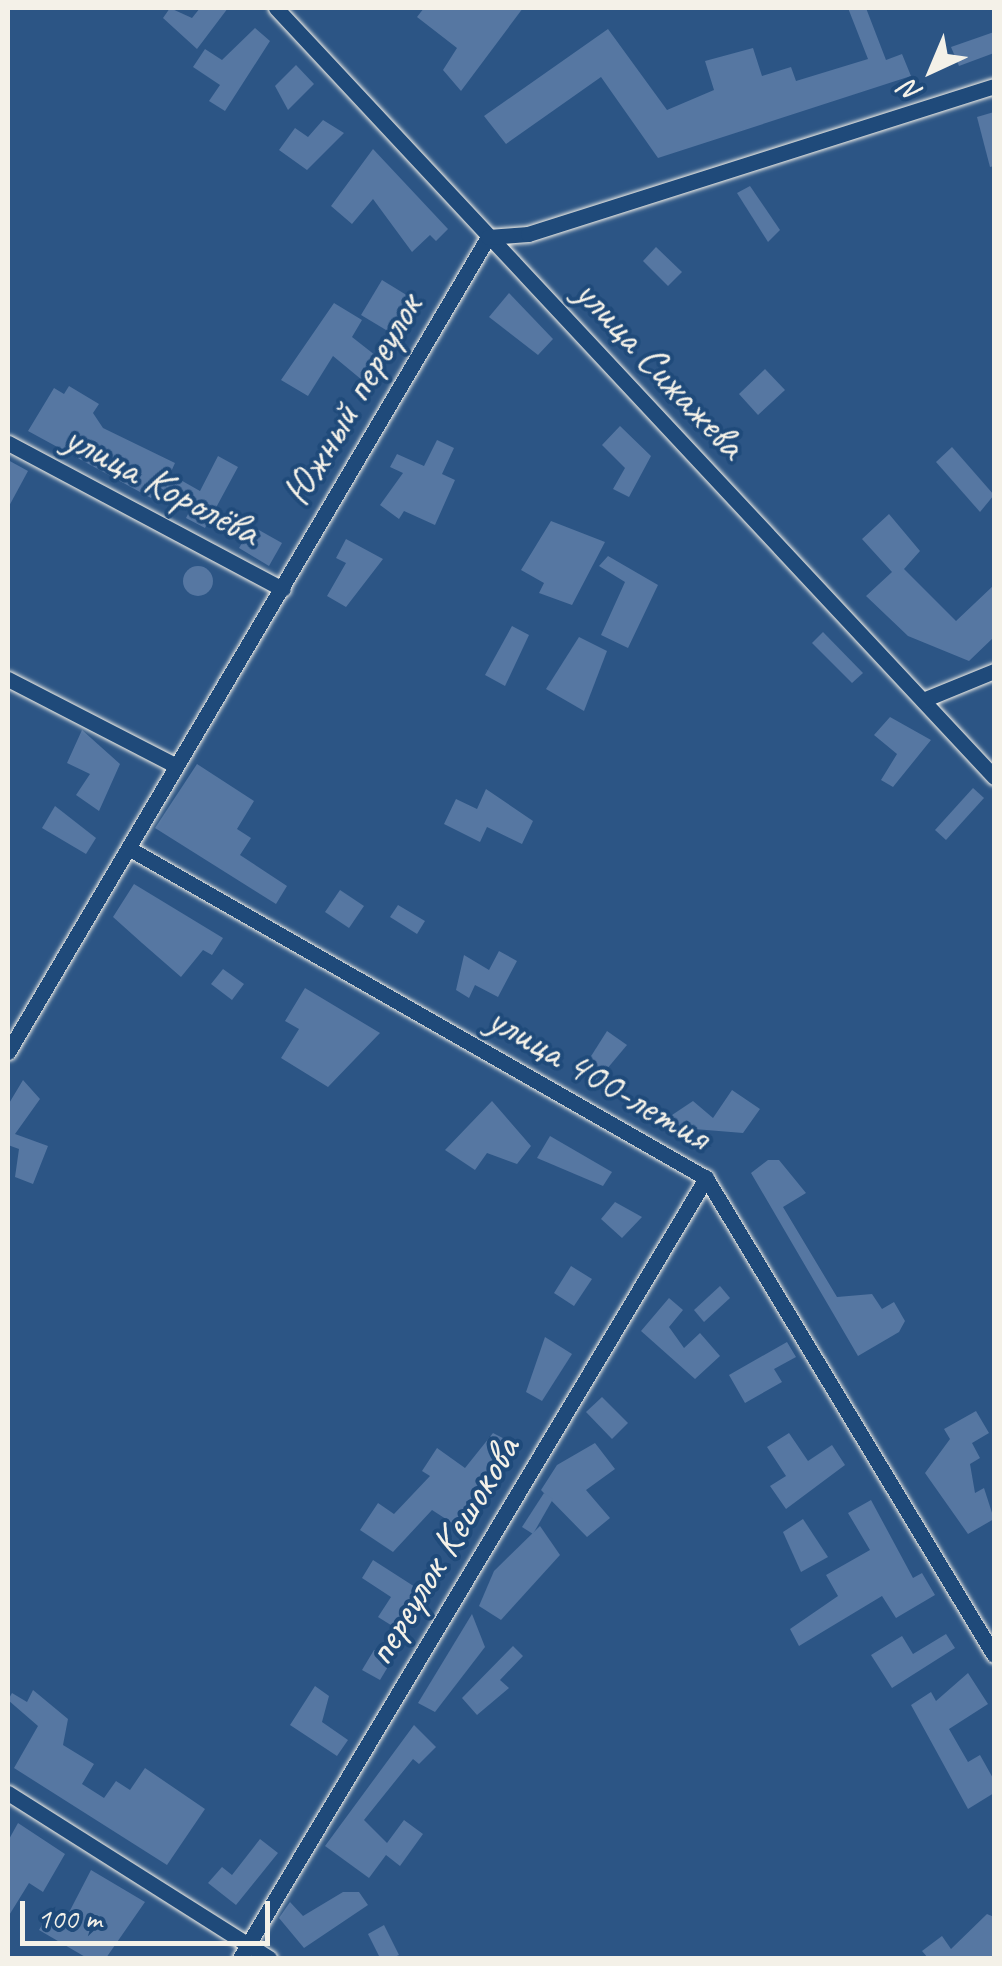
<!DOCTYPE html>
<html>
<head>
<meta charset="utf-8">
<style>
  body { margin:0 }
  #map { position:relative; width:1002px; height:1966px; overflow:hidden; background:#2c5585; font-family:Caveat,sans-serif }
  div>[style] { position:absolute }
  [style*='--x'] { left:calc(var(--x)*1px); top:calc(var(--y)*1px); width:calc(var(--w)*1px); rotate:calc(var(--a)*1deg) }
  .building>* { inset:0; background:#5677a2 }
  .round { border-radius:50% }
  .roads { filter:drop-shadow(0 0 2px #f4f1e8) drop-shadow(0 0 2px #f4f1e8) }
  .minor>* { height:15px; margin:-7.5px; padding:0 7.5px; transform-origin:7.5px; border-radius:7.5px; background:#1f4a7a }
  span { translate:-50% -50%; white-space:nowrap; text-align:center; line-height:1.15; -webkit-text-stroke:8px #1f4a7a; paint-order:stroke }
  .street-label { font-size:42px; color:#f4f1e8 }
  .frame { position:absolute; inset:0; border:10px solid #f4f1e8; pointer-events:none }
  .north { position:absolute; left:882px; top:20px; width:100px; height:100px; -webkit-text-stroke:8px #1f4a7a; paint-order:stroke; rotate:224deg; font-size:28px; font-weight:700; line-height:40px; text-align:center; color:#f4f1e8 }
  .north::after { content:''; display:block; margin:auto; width:35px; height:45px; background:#f4f1e8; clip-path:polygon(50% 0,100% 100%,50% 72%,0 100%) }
  .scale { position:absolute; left:20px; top:1901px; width:250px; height:45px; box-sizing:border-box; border:5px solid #f4f1e8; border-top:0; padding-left:12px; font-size:30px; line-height:35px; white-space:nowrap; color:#f4f1e8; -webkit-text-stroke:8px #1f4a7a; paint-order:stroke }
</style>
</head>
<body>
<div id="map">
  <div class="building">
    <i style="clip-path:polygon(170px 8px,192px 18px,200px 8px,228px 8px,197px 49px,163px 18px)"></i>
    <i style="clip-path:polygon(424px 8px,523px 8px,461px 91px,443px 70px,457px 48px,417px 17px)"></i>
    <i style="clip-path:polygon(848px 8px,866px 8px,886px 60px,902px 54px,911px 76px,658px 158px,601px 77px,506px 144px,484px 116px,608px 29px,667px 110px,714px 90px,705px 61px,753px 48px,762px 76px,791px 67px,796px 81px,868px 59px)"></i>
    <i style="clip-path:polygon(255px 28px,270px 41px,225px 111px,209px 101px,220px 85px,193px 67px,205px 49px,222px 60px)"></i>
    <i style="clip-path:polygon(994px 32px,994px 53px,959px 66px,951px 47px)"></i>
    <i style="clip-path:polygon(296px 65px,314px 84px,288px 110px,275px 86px)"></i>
    <i style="clip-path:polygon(994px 112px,994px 166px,990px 167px,977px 117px)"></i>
    <i style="clip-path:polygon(323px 120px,344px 133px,307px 170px,279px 150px,295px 128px,308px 137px)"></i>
    <i style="clip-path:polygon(373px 149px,448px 229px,436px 241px,430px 235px,412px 252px,373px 199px,352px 224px,331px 206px)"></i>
    <i style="clip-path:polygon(750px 186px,780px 230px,768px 242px,737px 193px)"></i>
    <i style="clip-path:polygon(656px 247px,682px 272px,668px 286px,643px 261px)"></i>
    <i style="clip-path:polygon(382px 280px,413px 299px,391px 333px,361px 315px)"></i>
    <i style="clip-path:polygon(509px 293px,553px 339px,538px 355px,489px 317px)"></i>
    <i style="clip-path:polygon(334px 303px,362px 320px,352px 337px,380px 359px,362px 380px,333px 356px,308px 396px,281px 380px)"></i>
    <i style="clip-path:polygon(765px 369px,785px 390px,758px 415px,739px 394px)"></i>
    <i style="clip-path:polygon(69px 386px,99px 404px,93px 413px,103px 428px,175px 463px,170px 474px,200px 491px,218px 456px,238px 467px,205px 528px,186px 518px,192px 506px,157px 486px,151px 498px,28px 431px,54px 388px,64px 394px)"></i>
    <i style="clip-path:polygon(620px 426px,651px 456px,629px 497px,613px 489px,625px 468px,602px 445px)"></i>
    <i style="clip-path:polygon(437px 440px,454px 448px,442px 474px,455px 480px,435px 525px,404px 511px,399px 519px,380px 505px,403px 473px,390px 467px,397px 454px,424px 466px)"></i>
    <i style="clip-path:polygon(952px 447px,994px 495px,980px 512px,936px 462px)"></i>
    <i style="clip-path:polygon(8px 460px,28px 471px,8px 508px)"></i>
    <i style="clip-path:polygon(889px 514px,920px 551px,904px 569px,956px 621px,994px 585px,994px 637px,969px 661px,908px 636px,866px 596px,892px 572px,862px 539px)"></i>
    <i style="clip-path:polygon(551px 521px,605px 542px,572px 605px,539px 593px,544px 583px,521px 570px)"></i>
    <i style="clip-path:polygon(252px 526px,282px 543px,269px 566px,239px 548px)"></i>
    <i style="clip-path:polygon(346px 539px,383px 559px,346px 607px,327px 596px,346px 563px,336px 558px)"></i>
    <i style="clip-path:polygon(608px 556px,658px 585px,628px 648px,601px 635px,625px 582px,599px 566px)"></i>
    <i class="round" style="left:183px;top:566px;width:30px;height:30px"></i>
    <i style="clip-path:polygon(512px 626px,529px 635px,505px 686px,485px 675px)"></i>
    <i style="clip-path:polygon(823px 632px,863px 673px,852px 683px,812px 643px)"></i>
    <i style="clip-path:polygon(579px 637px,607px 651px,584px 711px,546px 689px)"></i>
    <i style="clip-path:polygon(890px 717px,931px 740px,893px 787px,881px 780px,897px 754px,874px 735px)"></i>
    <i style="clip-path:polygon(82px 730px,120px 764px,99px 811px,76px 795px,90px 774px,67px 763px)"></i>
    <i style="clip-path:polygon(197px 764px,254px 801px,237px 829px,251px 838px,240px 855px,287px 886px,276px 904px,155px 828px)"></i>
    <i style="clip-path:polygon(973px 788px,984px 798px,946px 840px,935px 830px)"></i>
    <i style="clip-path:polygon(486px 789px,533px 821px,522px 844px,487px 827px,480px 842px,444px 824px,456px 799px,477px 809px)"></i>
    <i style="clip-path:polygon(55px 806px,96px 838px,86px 854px,42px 828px)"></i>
    <i style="clip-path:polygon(134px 884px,223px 938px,212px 955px,203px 950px,181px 977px,142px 943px,113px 917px)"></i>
    <i style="clip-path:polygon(340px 890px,364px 906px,349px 928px,325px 912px)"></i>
    <i style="clip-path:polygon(398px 905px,425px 921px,417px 934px,390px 917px)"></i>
    <i style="clip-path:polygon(499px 951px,517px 961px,498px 997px,475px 985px,469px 998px,456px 990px,464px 955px,489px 970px)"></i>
    <i style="clip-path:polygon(223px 969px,244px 984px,232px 1000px,211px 984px)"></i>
    <i style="clip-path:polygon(305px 988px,380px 1033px,328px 1087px,281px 1058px,299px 1029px,285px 1021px)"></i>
    <i style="clip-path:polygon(607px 1031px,627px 1045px,596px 1082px,581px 1072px)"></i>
    <i style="clip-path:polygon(23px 1080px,40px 1099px,15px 1134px,48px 1146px,33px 1184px,15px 1177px,19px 1149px,8px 1145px,8px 1105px)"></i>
    <i style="clip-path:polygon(732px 1090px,760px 1109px,743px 1133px,682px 1128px,669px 1117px,693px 1101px,713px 1118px)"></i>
    <i style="clip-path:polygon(492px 1101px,531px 1146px,517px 1164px,487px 1153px,475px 1170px,445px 1150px)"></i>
    <i style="clip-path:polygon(550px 1136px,612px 1172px,603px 1186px,537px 1158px)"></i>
    <i style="clip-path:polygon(768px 1160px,779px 1160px,806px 1193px,783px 1207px,837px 1297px,872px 1294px,882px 1309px,894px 1302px,905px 1321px,899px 1332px,858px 1356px,751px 1173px)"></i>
    <i style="clip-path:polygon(615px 1202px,642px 1217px,622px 1238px,601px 1219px)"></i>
    <i style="clip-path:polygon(571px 1266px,592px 1279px,574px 1306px,554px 1293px)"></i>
    <i style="clip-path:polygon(720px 1286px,730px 1298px,704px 1322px,694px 1310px)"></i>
    <i style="clip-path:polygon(669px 1298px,683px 1310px,669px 1327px,684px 1348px,700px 1333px,720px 1356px,695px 1379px,641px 1331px)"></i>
    <i style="clip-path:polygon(545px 1337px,572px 1354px,542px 1401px,526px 1392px)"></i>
    <i style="clip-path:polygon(787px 1342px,796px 1357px,774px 1369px,782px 1382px,745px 1403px,729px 1375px)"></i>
    <i style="clip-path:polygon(602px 1397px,628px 1423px,612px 1439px,586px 1412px)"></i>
    <i style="clip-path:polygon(976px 1411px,989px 1433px,972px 1443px,980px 1458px,970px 1464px,975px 1493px,984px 1488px,994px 1519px,968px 1534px,925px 1473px,950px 1439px,944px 1429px)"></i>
    <i style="clip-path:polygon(493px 1433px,518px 1446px,466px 1532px,432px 1510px,393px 1552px,360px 1530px,378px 1503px,394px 1514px,430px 1476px,422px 1471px,437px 1448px,465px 1468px)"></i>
    <i style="clip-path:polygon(789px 1433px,808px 1461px,832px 1445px,845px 1465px,786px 1509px,770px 1486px,786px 1476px,767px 1447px)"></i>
    <i style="clip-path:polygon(595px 1443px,615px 1469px,586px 1490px,610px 1518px,587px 1537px,541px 1490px,557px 1465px)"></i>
    <i style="clip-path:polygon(544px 1493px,553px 1499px,533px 1534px,522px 1527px)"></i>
    <i style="clip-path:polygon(871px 1500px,913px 1578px,922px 1573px,935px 1595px,896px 1618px,882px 1596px,799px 1646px,790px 1629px,838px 1596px,826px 1575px,870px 1550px,848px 1513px)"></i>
    <i style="clip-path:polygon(803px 1519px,828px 1557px,801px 1572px,783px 1532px)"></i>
    <i style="clip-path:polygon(540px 1526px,560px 1555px,501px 1620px,479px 1606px,494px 1571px)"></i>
    <i style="clip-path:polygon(373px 1560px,426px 1594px,402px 1632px,378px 1617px,391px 1597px,362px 1578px)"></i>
    <i style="clip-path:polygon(472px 1614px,485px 1647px,435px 1712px,418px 1703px)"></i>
    <i style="clip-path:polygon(946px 1634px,955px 1648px,892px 1688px,871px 1655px,902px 1636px,913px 1654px)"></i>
    <i style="clip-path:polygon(513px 1646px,523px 1656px,500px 1680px,509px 1688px,477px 1715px,462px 1698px)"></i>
    <i style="clip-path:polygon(374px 1650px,392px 1660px,380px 1680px,362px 1670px)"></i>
    <i style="clip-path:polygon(968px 1673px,988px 1704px,949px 1729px,968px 1762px,980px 1755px,994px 1780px,994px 1793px,968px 1809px,911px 1705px,931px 1692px,936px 1701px)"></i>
    <i style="clip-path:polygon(315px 1686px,329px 1696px,322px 1722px,348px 1740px,337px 1756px,290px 1725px)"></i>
    <i style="clip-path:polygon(33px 1690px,68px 1719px,63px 1745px,94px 1764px,82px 1784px,104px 1798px,116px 1781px,130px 1790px,145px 1768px,205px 1809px,167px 1865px,14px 1768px,38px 1726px,8px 1700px,12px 1693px,27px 1702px)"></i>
    <i style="clip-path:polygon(414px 1725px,436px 1747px,419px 1764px,413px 1759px,364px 1820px,387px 1843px,404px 1820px,423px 1834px,400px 1866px,386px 1855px,369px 1878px,325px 1846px)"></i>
    <i style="clip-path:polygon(18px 1823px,65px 1854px,43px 1892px,29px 1883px,8px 1917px,8px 1841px)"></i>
    <i style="clip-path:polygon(260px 1839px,278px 1853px,236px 1905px,208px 1883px,222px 1867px,232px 1875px)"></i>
    <i style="clip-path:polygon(91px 1870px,145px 1902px,106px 1958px,87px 1958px,39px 1930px,48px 1915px,63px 1924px)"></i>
    <i style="clip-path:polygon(343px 1892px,359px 1892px,368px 1905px,304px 1948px,279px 1918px,290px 1902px,303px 1916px)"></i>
    <i style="clip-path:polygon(987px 1914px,994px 1917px,994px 1958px,928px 1958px,922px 1951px,942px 1936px,951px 1949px)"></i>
    <i style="clip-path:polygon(384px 1925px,399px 1955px,392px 1958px,380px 1958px,368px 1934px)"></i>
  </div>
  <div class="roads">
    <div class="minor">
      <i style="--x:276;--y:8;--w:1052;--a:46.96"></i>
      <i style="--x:8;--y:443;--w:311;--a:28"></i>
      <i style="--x:8;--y:679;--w:186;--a:27.3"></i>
      <i style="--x:923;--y:700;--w:77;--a:-22.2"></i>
      <i style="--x:130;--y:849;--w:663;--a:29.73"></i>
      <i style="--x:706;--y:1178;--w:557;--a:58.88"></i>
      <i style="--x:8;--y:1052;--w:946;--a:-59.5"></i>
      <i style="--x:488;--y:237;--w:40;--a:-4.3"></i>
      <i style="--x:528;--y:234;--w:489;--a:-17.6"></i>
      <i style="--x:8;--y:1793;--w:309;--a:32.3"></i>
      <i style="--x:240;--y:1958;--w:909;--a:-59.14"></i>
    </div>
  </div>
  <div class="street-label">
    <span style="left:660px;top:369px;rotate:47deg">улица Сижажева</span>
    <span style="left:353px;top:400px;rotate:-60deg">Южный переулок</span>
    <span style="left:162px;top:485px;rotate:28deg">улица Королёва</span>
    <span style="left:599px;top:1078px;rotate:30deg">улица 400-летия</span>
    <span style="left:443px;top:1551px;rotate:-59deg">переулок Кешокова</span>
  </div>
  <div class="frame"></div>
  <div class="north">N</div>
  <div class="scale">100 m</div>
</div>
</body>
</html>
